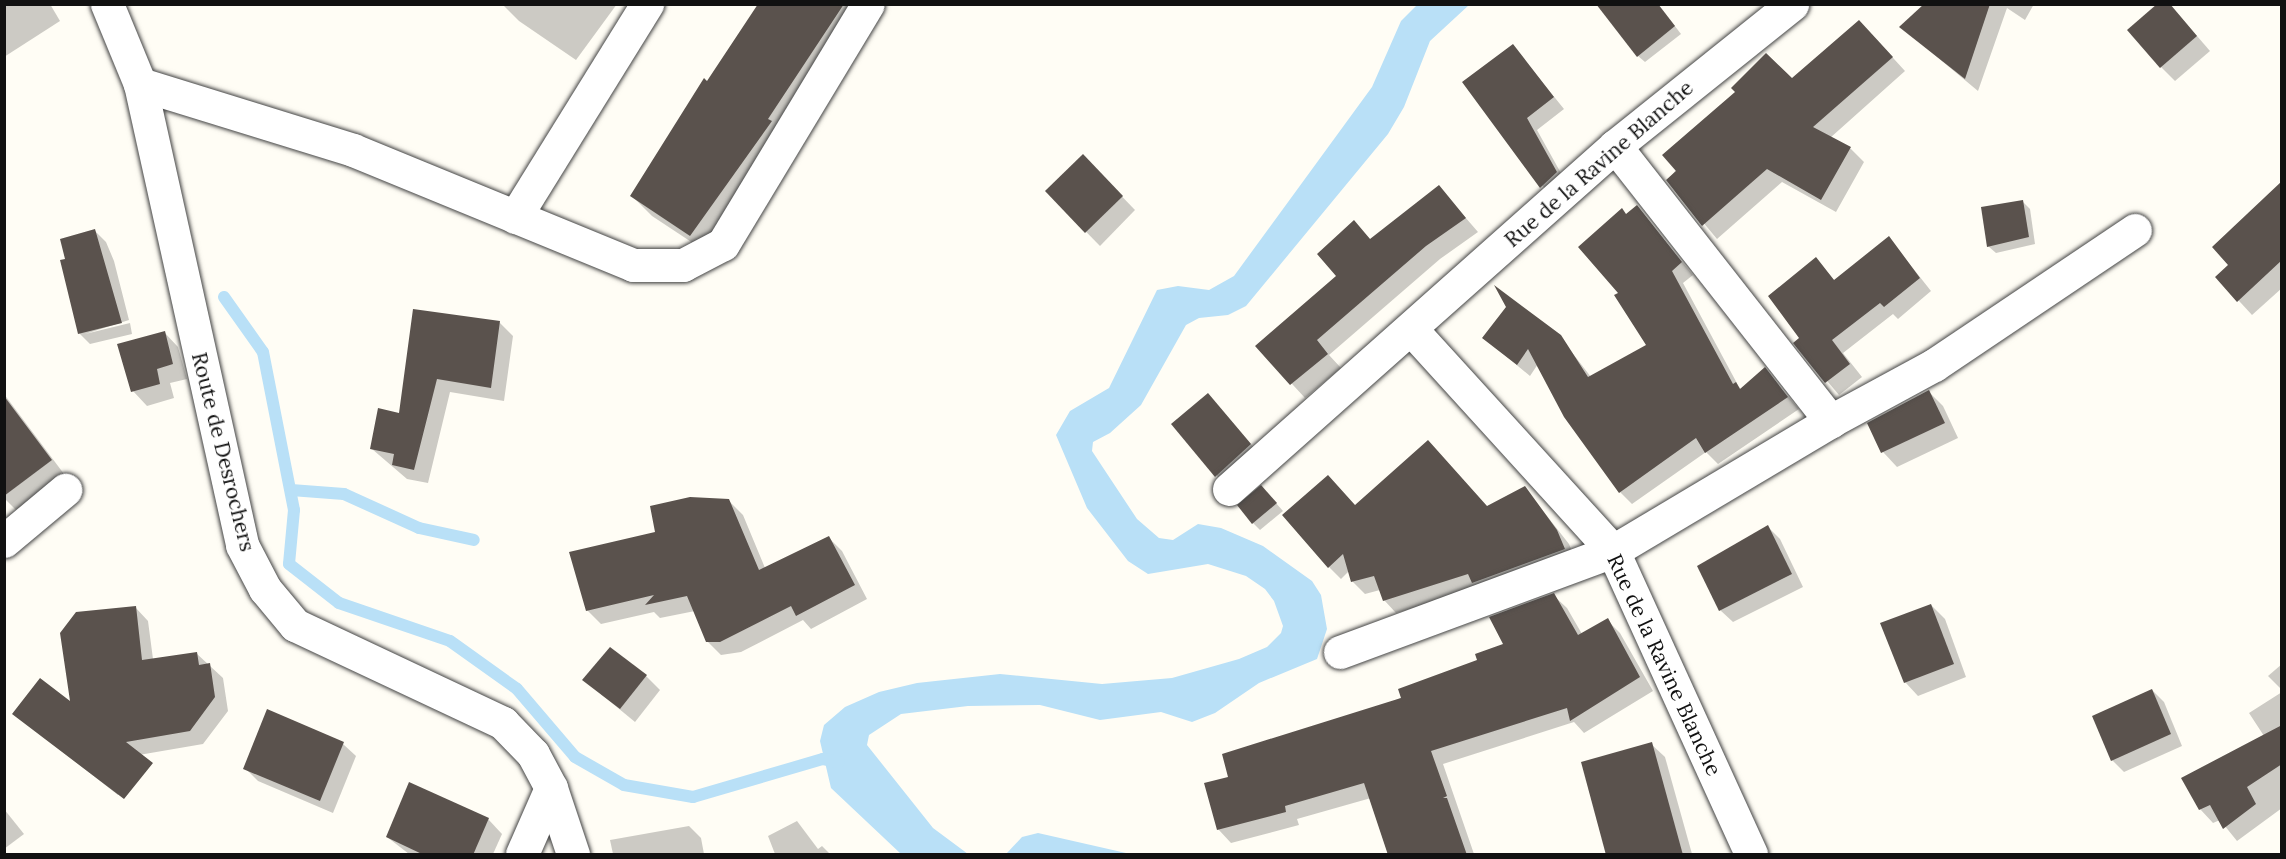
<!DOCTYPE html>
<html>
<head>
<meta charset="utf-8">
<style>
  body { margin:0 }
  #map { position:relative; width:2286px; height:859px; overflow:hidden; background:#fffdf5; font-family:Lora,serif }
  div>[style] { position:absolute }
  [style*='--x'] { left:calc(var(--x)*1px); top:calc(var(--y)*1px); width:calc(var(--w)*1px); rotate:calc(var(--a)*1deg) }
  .water>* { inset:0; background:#b9e0f7 }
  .shadow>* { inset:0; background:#0003 }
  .stream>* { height:12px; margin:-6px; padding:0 6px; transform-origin:6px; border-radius:6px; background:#b9e0f7 }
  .building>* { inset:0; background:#5a524d }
  .roads { filter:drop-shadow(0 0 2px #444) drop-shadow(0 0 2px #444) }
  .minor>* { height:33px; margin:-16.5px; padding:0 16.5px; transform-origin:16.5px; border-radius:16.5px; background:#fff }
  .tertiary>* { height:33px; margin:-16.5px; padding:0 16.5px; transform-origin:16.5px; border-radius:16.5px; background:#fff }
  span { translate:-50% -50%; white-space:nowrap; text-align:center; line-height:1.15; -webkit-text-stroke:6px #fff; paint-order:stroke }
  .street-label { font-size:21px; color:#111 }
  .frame { position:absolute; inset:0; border:6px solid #111; pointer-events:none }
</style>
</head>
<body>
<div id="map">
  <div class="water">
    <i style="clip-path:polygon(1418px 4px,1469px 5px,1430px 41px,1404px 107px,1388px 134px,1246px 306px,1228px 315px,1199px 318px,1186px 325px,1141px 405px,1110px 433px,1093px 442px,1092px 451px,1137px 519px,1159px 538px,1173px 540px,1198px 524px,1221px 528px,1263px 546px,1312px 581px,1321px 595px,1327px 629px,1317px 659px,1259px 683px,1215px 713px,1192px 722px,1161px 712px,1100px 720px,1040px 705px,968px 706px,901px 714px,869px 735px,867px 745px,933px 828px,968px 854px,901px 854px,831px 788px,820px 741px,824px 725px,845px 707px,879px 692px,917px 683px,1000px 674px,1102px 684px,1172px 678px,1239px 659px,1267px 647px,1281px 633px,1283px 626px,1274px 601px,1265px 589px,1246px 576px,1208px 564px,1148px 574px,1128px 561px,1087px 508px,1056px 435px,1070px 411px,1109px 388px,1157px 290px,1178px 286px,1209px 290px,1234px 276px,1372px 87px,1401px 21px)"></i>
    <i style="clip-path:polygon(1038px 833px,1126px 853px,1130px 854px,1006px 854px,1022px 837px)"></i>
  </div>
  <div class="shadow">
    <i style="clip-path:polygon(4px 4px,50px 4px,60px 21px,4px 57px)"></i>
    <i style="clip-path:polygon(502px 4px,617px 4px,576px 60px,519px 21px)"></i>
    <i style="clip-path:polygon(759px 4px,881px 4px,711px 255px,652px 216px,632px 196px)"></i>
    <i style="clip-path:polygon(1658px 4px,1681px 34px,1645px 62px,1638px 56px)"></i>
    <i style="clip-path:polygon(1939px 4px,2034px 4px,2025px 20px,2007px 8px,1978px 91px,1901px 27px)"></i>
    <i style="clip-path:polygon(2178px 14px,2210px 51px,2175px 81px,2161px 67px)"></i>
    <i style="clip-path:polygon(1873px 36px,1905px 71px,1830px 138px,1851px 149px,1864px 162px,1836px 212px,1782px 182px,1717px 239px,1668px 180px,1737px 92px,1792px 81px)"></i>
    <i style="clip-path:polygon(1513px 46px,1564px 109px,1537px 130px,1567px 184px,1552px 198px,1464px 82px)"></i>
    <i style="clip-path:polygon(1083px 156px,1135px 210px,1100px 246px,1047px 192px)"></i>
    <i style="clip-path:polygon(1439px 187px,1478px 232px,1440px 259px,1329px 355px,1341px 368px,1305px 398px,1257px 346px,1338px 276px,1367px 236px,1371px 240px)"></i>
    <i style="clip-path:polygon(2023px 202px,2030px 209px,2035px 244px,1996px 253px,1988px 246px)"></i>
    <i style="clip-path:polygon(1637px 207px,1693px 275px,1683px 283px,1739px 387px,1742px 390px,1765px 370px,1799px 409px,1718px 464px,1706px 452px,1632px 504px,1620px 492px,1538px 364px,1530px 376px,1484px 338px,1560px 337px,1591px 377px,1648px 346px,1620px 293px,1627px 215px)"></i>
    <i style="clip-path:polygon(2282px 208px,2282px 288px,2252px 315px,2217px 277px)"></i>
    <i style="clip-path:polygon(95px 231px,106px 242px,114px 261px,129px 320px,85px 334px,130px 323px,132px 334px,90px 344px,79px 333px,67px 260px)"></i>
    <i style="clip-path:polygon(1889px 238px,1931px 291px,1898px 319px,1893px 314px,1843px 353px,1862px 377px,1839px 395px,1795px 343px,1802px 338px,1816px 259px,1835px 281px)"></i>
    <i style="clip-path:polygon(415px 311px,499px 322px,513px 336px,504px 401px,450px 392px,428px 483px,407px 479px,372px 449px,401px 414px)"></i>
    <i style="clip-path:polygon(164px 332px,178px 347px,187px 379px,170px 383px,174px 398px,147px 406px,133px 391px)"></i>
    <i style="clip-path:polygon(1929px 392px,1943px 406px,1958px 438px,1897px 467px,1883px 452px,1869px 423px)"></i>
    <i style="clip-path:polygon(4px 394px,64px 474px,16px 510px,4px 498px)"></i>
    <i style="clip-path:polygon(1221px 409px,1263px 458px,1229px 490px,1173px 424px)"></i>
    <i style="clip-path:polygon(1525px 488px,1569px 544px,1576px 561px,1396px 613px,1384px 600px,1380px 590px,1365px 594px,1353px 582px,1349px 571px,1341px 579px,1329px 567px,1356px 506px,1488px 508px)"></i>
    <i style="clip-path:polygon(1268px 494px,1283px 511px,1260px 530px,1253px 523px)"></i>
    <i style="clip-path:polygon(729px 501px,743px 515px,765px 568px,828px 537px,842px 551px,867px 599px,811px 629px,803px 620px,741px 652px,721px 655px,707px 641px,695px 611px,660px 618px,654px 612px,601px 624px,587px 610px,657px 533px)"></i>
    <i style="clip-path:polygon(1768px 527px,1780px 539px,1803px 587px,1733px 622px,1720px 610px)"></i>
    <i style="clip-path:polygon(1553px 595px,1567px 608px,1582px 634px,1607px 620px,1620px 633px,1653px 691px,1584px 733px,1574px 722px,1443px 764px,1474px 854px,1390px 854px,1371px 798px,1297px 819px,1299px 825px,1231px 843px,1218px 829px,1230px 778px,1479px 661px,1505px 645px)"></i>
    <i style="clip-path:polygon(1931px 605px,1945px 619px,1966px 677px,1918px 696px,1905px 682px)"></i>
    <i style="clip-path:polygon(135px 607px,148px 621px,153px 659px,196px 653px,223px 678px,228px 711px,203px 744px,133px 756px,118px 795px,14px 714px,72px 705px)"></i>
    <i style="clip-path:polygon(2282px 664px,2282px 690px,2268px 676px)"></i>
    <i style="clip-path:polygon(646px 676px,660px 690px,635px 722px,584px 680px)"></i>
    <i style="clip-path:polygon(2152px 690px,2164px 702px,2182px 746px,2124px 772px,2112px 760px)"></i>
    <i style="clip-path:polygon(2282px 692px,2282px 808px,2237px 841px,2220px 820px,2213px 823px,2200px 809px,2264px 736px,2249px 713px)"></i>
    <i style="clip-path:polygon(343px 744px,356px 756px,333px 813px,258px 781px,245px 768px)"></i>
    <i style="clip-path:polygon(1651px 744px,1665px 757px,1692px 854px,1607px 854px)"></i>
    <i style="clip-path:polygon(4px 809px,24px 834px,4px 849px)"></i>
    <i style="clip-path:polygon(488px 819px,502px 834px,493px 854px,409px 854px,387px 837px)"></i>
    <i style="clip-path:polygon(797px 821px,818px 849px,822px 846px,830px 854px,775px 854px,768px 836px)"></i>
    <i style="clip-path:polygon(689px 826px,701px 838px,704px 854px,613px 854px,610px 840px)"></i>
  </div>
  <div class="stream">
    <i style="--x:224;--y:297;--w:67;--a:54.7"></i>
    <i style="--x:263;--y:352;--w:161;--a:78.9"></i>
    <i style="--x:294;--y:510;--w:54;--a:95.3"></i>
    <i style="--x:289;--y:564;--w:63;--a:38"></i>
    <i style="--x:339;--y:603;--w:117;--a:18.9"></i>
    <i style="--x:450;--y:641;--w:82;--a:35.6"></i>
    <i style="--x:517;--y:689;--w:89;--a:49.5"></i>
    <i style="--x:575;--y:757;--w:56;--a:29.7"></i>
    <i style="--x:624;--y:785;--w:70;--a:9.9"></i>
    <i style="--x:693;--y:797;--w:135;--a:-16.3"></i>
    <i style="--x:823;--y:759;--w:16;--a:11"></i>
    <i style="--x:291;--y:490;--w:53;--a:4.3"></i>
    <i style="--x:344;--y:494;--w:82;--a:24.4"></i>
    <i style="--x:419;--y:528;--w:56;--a:12.3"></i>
  </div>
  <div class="building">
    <i style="clip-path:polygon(758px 4px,844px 4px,768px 119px,772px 121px,690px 236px,630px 196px,704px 78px,707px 81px)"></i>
    <i style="clip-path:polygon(1596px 4px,1658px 4px,1675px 26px,1637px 57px)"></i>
    <i style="clip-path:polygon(1924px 4px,1990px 4px,1965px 79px,1899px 27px)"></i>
    <i style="clip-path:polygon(2157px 4px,2170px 4px,2197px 36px,2160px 68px,2127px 30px)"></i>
    <i style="clip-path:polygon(1859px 20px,1893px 57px,1813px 127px,1851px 147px,1821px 200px,1767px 169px,1702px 226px,1666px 180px,1676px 171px,1662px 155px,1735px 92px,1731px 88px,1766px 53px,1792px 78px)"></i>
    <i style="clip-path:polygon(1513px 44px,1554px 97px,1527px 118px,1557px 172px,1540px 188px,1462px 82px)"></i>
    <i style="clip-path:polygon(1083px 154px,1123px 196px,1085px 233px,1045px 191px)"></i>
    <i style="clip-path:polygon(2282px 181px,2282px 260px,2237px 302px,2215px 277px,2228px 265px,2212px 247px)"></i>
    <i style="clip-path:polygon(1439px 185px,1466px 218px,1426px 246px,1317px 340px,1328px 354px,1290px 385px,1255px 346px,1336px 276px,1317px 254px,1354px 220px,1370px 239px)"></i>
    <i style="clip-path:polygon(2023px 200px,2029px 237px,1987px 247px,1981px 207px)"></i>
    <i style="clip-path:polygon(1637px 205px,1682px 262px,1672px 271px,1733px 384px,1736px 382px,1740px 389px,1765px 367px,1788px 397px,1705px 453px,1696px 438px,1619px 493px,1564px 417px,1528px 349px,1517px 365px,1482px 338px,1506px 307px,1494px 285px,1561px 335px,1588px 377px,1646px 345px,1614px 295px,1618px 293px,1578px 247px,1622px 208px,1626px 214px)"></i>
    <i style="clip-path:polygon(95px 229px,122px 323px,78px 334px,60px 260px,65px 259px,60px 239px)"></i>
    <i style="clip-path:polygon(1889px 236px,1920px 278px,1884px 307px,1880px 303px,1832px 340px,1850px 364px,1825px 383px,1793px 343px,1799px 338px,1768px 296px,1816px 257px,1834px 280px)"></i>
    <i style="clip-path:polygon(413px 309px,500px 321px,491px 388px,437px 379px,414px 470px,392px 465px,394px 454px,370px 449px,378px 408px,399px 413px)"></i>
    <i style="clip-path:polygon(165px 331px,173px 364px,157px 369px,160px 384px,131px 392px,117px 344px)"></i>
    <i style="clip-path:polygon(1929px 390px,1945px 423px,1881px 453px,1867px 423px)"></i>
    <i style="clip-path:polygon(1208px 393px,1251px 444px,1215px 477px,1171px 424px)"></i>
    <i style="clip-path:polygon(4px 396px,52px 460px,4px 496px)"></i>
    <i style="clip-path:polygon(1428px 440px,1487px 506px,1525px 486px,1557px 530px,1565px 549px,1472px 583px,1468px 574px,1383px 601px,1374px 576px,1351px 582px,1343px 554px,1328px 568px,1282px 515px,1328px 475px,1355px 505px)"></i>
    <i style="clip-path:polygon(1261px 485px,1277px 503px,1252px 524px,1237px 505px)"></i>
    <i style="clip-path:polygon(690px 497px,729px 499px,759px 570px,829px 536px,855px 585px,796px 616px,791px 606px,720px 642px,706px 642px,687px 596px,645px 605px,654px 595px,586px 611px,569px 552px,655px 532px,650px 506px)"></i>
    <i style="clip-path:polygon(1768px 525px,1792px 574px,1719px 611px,1697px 566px)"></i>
    <i style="clip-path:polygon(1554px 593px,1578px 635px,1608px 618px,1640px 677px,1570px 721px,1567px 708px,1431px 751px,1447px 796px,1443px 798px,1447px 798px,1467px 855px,1388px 855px,1364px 783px,1285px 806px,1286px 812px,1217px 830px,1204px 783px,1228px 777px,1222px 754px,1401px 698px,1398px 689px,1477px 660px,1475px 654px,1503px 644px,1489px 617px)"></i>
    <i style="clip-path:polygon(1931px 604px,1954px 664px,1904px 683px,1880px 623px)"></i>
    <i style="clip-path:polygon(136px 606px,142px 660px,197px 652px,199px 665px,210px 663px,215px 697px,190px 731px,126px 742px,153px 763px,124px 799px,12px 714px,40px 678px,70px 701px,60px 633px,76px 612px)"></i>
    <i style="clip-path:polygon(610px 647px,647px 675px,620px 709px,582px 680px)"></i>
    <i style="clip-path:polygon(2152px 689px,2171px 734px,2111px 761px,2092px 716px)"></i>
    <i style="clip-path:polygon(267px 709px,344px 742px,320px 801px,243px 769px)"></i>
    <i style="clip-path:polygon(2282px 725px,2282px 764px,2247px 787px,2256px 804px,2223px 829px,2210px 805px,2199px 810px,2181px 778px)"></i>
    <i style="clip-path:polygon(1652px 742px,1683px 855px,1606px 855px,1581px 762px)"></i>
    <i style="clip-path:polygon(409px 782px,489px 818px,473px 855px,424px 855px,386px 837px)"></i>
  </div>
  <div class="roads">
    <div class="minor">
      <i style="--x:140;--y:84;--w:223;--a:17.2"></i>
      <i style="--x:353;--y:150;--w:303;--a:22.3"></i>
      <i style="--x:633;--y:265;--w:50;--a:0"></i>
      <i style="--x:683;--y:265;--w:45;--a:-27.7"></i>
      <i style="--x:723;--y:244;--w:280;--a:-58.9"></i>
      <i style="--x:1615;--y:146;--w:350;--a:51.9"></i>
      <i style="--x:515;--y:217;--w:251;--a:-58.2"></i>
      <i style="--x:1411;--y:329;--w:300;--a:47.7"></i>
      <i style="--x:1613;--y:551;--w:333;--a:65.5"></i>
      <i style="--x:1229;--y:489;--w:516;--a:-41.62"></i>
      <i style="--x:1615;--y:146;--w:227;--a:-38.7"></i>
      <i style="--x:4;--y:541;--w:80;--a:-39.9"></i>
      <i style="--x:1340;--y:652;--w:291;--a:-20.3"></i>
      <i style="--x:1613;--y:551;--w:254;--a:-30.8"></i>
      <i style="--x:1831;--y:421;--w:117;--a:-28.5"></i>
      <i style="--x:1934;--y:365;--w:242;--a:-33.9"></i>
      <i style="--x:522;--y:854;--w:72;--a:-66.3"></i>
    </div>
    <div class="tertiary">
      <i style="--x:107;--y:4;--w:87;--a:67.6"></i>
      <i style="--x:140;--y:84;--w:472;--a:77.5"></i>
      <i style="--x:242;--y:545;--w:50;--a:62.4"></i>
      <i style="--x:265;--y:589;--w:47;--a:50.2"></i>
      <i style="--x:295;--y:625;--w:230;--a:25.2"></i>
      <i style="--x:503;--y:723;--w:43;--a:45.9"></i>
      <i style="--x:533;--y:754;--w:38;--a:62"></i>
      <i style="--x:551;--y:788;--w:70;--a:71.6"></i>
    </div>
  </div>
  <div class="street-label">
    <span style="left:1599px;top:164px;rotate:-41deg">Rue de la Ravine Blanche</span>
    <span style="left:223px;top:452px;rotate:76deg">Route de Desrochers</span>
    <span style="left:1664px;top:665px;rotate:65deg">Rue de la Ravine Blanche</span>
  </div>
  <div class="frame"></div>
</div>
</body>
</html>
